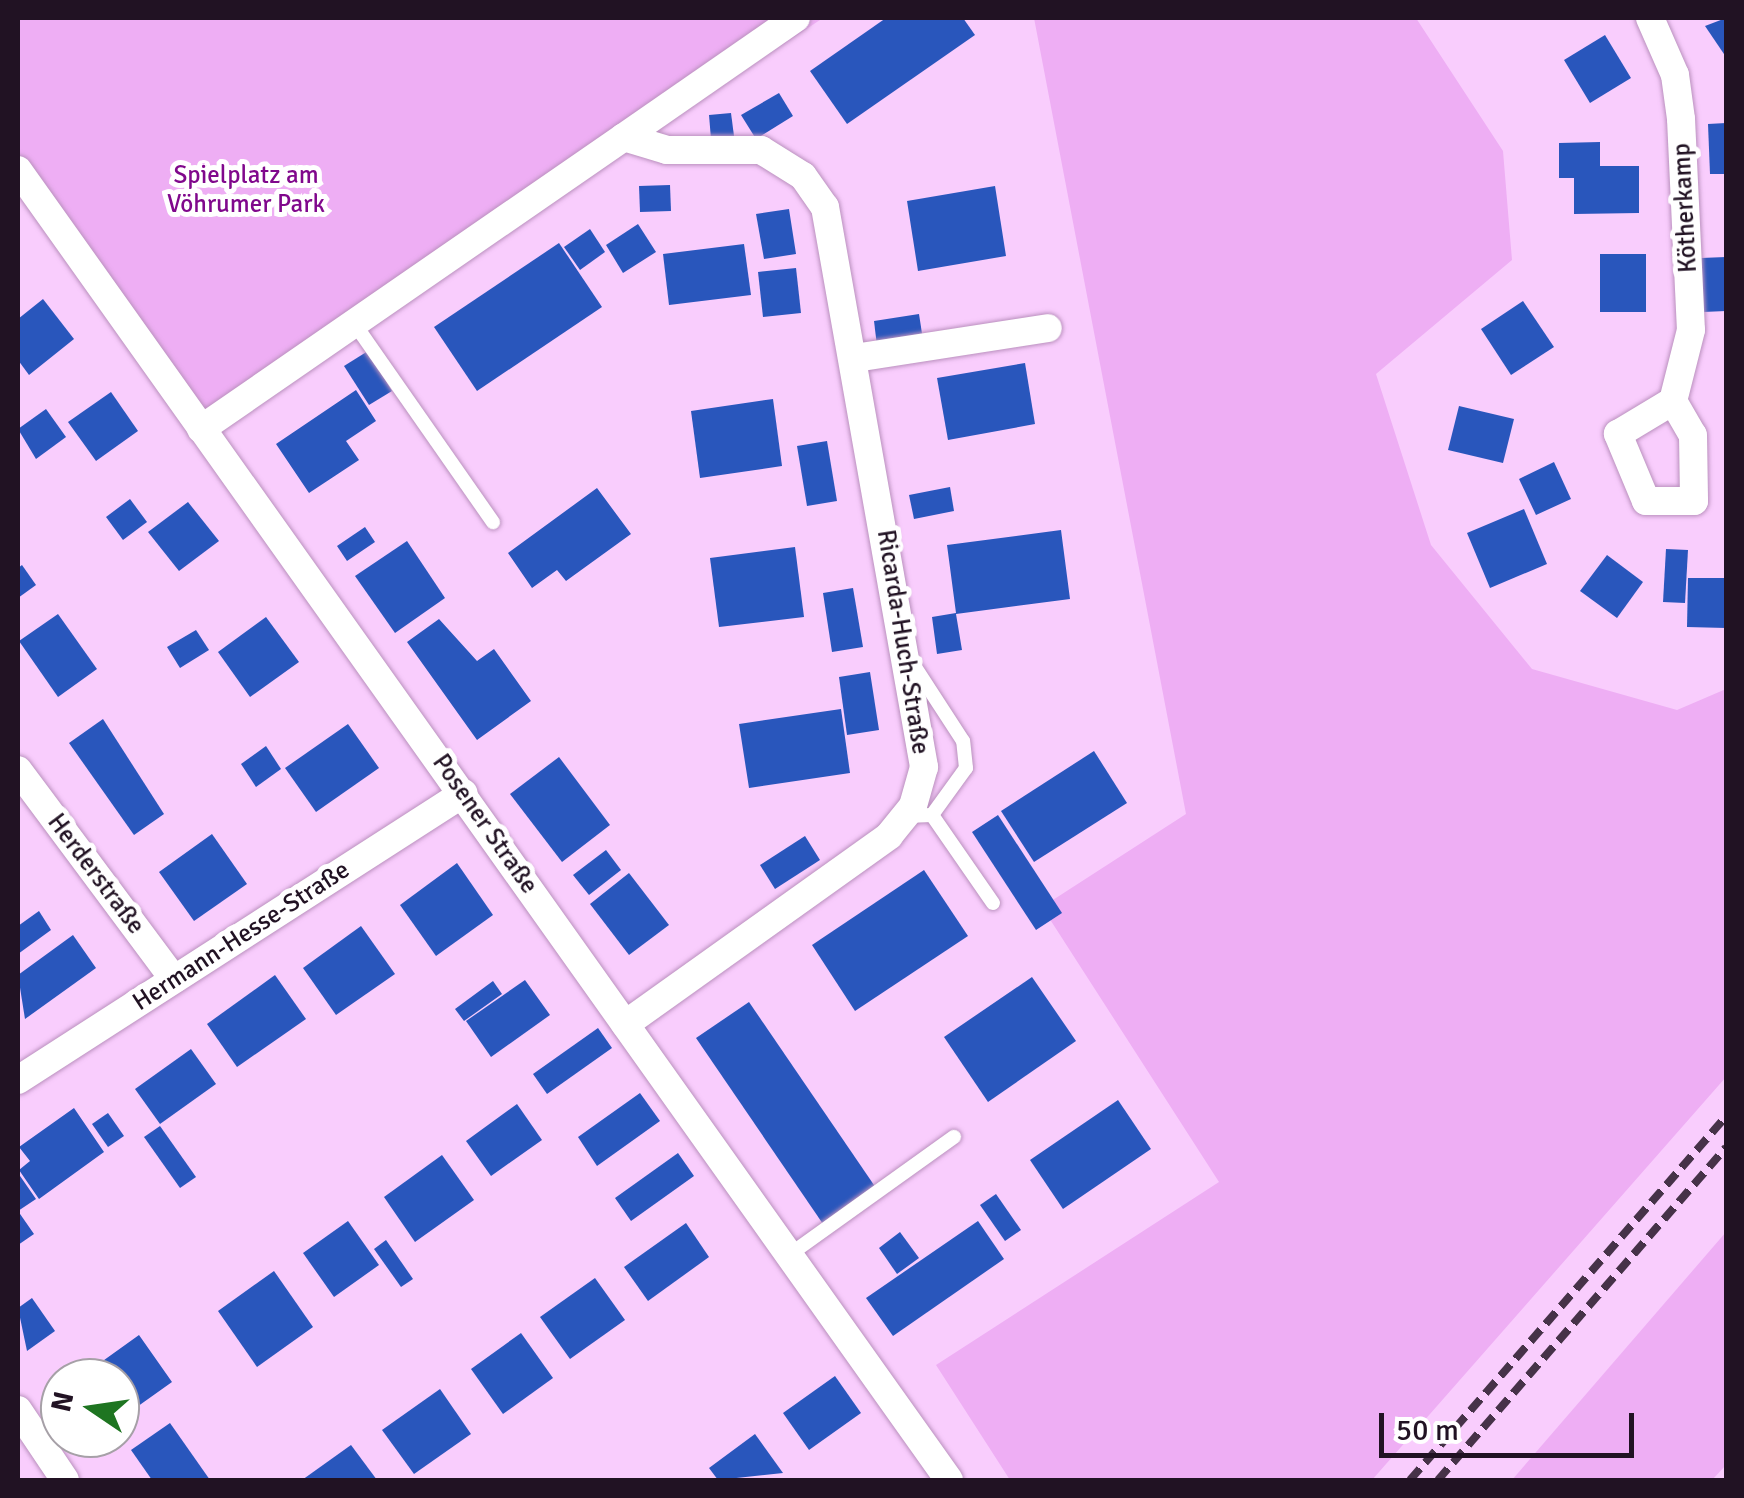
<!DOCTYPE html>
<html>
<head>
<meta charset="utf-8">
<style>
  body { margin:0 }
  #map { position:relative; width:1744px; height:1498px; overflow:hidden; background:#f9cdfd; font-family:Signika,sans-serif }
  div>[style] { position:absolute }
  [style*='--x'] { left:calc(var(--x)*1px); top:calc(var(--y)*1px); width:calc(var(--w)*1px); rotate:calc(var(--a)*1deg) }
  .green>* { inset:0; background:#eeaef4 }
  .building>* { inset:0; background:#2956bc }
  .roads { filter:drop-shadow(0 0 2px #ba90be) drop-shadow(0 0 2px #ba90be) }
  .service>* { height:14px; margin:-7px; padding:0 7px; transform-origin:7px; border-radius:7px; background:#fff }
  .minor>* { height:28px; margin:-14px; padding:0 14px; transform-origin:14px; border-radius:14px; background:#fff }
  .rail>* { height:8px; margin-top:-4px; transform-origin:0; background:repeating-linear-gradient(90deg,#463248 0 15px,transparent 0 23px) }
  span { translate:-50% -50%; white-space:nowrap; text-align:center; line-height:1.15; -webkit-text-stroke:10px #fff; paint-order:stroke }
  .park-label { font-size:25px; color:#80088c }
  .street-label { font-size:25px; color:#211223 }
  .frame { position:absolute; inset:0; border:20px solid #211223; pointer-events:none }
  .north { position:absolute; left:40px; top:1358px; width:100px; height:100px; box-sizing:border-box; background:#fff; border:2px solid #a6a0a7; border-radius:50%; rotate:283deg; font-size:28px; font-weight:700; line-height:40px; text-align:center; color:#211223 }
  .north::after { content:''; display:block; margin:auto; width:35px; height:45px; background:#1e7521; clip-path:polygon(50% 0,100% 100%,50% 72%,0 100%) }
  .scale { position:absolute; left:1379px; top:1413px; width:255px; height:45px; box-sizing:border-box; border:5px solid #211223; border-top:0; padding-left:12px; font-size:30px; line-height:35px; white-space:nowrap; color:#211223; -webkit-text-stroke:8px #fff; paint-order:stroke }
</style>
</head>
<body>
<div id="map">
  <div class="green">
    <i style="clip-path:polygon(18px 18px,823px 18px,201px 429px,18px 170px)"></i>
    <i style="clip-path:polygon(1034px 18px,1416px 18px,1503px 151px,1512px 260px,1376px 374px,1431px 545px,1532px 669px,1677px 710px,1726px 689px,1726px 1077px,1372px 1480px,1010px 1480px,936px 1365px,1219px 1182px,1042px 907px,1186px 814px)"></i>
    <i style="clip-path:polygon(1726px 1232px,1726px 1465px,1712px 1480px,1512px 1480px)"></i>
  </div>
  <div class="building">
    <i style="clip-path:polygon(886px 18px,963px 18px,975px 35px,847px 124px,810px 71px)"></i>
    <i style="clip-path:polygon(1726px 18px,1726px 57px,1705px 26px)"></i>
    <i style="clip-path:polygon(1605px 35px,1631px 78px,1590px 103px,1564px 60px)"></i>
    <i style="clip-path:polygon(779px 93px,793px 116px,756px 139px,741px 115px)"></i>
    <i style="clip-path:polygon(731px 113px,734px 136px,711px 139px,709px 115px)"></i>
    <i style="clip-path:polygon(1726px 123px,1726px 174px,1710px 174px,1708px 124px)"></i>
    <i style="clip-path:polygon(1600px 142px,1600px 166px,1639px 166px,1639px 213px,1574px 214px,1574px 178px,1559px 178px,1559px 143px)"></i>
    <i style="clip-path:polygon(670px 185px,671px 211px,640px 212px,639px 186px)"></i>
    <i style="clip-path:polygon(995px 186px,1006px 256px,918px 271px,907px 201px)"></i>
    <i style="clip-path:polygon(789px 209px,796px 254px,764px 259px,756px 214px)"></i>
    <i style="clip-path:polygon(638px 224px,656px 252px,623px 273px,606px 245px)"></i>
    <i style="clip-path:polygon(590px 229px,605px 252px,580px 270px,564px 247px)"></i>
    <i style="clip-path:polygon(559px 243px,602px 307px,477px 391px,434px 327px)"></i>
    <i style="clip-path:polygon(744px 244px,751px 295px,669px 305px,663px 254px)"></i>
    <i style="clip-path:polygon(1600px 254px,1646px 254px,1646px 312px,1600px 312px)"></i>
    <i style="clip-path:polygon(1726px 257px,1726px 311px,1703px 312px,1701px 258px)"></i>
    <i style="clip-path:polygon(796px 268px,801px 313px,763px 317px,758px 272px)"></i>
    <i style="clip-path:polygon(43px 299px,74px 339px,29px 375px,18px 360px,18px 319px)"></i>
    <i style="clip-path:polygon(1523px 301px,1554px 347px,1511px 375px,1481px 329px)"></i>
    <i style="clip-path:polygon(919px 314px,923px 340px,877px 346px,874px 321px)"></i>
    <i style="clip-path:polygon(368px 351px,392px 391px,369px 405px,344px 366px)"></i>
    <i style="clip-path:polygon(1025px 363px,1035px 424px,948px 440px,937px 378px)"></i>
    <i style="clip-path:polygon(356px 390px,376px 421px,346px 441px,359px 460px,309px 493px,276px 444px)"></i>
    <i style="clip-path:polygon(111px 392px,138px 431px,96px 461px,68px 422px)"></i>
    <i style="clip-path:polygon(773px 399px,782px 466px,700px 478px,691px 411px)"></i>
    <i style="clip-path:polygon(1459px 406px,1514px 419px,1503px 463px,1448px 450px)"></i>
    <i style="clip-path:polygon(46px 409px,66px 437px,36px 459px,18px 429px)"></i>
    <i style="clip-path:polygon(827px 441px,837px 501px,807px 506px,797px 446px)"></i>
    <i style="clip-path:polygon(1554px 462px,1571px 499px,1536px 515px,1519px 479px)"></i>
    <i style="clip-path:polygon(950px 487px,954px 511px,914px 519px,909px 495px)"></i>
    <i style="clip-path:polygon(597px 488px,631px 534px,566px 581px,557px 570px,532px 588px,508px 553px)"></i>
    <i style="clip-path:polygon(130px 499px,147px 522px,123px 540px,106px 517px)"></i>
    <i style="clip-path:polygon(188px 502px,219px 541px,179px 571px,148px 532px)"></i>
    <i style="clip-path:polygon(1524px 509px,1547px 564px,1490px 588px,1467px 533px)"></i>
    <i style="clip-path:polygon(365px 527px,375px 542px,347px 561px,337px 546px)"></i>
    <i style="clip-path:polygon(1061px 530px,1070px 599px,956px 614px,962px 650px,937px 654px,932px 617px,956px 613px,947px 545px)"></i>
    <i style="clip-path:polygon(407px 541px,445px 598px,395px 633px,355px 576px)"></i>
    <i style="clip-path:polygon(795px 547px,804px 617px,719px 627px,710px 558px)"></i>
    <i style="clip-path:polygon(1666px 549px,1688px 550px,1685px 603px,1663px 602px)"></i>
    <i style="clip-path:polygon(1607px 555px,1643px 582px,1617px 618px,1580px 591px)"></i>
    <i style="clip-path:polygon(22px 565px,36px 585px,18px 598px,18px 568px)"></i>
    <i style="clip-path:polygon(1688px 578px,1726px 578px,1726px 628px,1687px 627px)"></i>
    <i style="clip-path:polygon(853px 588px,863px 647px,832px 652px,823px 593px)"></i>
    <i style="clip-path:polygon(58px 614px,97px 669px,58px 697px,19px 641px)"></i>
    <i style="clip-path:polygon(266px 617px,299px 662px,250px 697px,218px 652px)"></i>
    <i style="clip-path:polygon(439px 619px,477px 661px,494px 649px,531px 701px,477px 740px,407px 642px)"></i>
    <i style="clip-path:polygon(196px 630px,209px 650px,180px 668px,167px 647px)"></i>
    <i style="clip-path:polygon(870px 672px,879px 730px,847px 735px,839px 677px)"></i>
    <i style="clip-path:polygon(841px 709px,850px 773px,749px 788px,739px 724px)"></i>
    <i style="clip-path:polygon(103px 719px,164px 814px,134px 835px,69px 743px)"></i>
    <i style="clip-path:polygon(348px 724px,379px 768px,316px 812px,285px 768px)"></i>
    <i style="clip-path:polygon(266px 746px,281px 769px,256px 787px,241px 764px)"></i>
    <i style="clip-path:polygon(1094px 751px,1127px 803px,1034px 862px,1001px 811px)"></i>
    <i style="clip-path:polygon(559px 757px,610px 825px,562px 862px,510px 794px)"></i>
    <i style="clip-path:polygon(998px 815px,1062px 913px,1036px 930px,972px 832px)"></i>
    <i style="clip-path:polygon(212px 834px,247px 884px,194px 921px,159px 872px)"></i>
    <i style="clip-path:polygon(805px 836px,820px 860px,775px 889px,760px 865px)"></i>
    <i style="clip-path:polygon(606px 850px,621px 870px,589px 895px,573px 875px)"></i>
    <i style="clip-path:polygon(457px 863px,493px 915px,436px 956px,400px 905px)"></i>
    <i style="clip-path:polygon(924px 870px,968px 936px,855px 1011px,812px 945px)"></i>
    <i style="clip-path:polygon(629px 873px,669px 925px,629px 955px,590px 904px)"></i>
    <i style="clip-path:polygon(39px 911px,51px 930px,18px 954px,18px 926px)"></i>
    <i style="clip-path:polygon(361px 926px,395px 974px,336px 1015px,303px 968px)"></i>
    <i style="clip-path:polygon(73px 935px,96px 968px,25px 1019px,18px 975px)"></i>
    <i style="clip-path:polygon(275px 975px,306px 1019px,237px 1067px,207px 1024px)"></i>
    <i style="clip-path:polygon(1032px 977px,1076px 1041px,988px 1102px,944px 1037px)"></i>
    <i style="clip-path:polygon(525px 980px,550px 1015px,491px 1057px,466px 1021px)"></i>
    <i style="clip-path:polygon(493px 981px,502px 994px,464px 1021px,455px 1009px)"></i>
    <i style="clip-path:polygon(749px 1002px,876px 1188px,823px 1224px,696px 1038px)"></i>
    <i style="clip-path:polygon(598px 1028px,612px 1048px,547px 1094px,533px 1074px)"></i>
    <i style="clip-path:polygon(191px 1049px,216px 1084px,160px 1124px,135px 1089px)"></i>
    <i style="clip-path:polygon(640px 1093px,660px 1121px,597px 1166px,578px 1137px)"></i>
    <i style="clip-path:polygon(1118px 1100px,1151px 1149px,1063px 1209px,1030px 1160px)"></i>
    <i style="clip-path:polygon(517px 1104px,542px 1140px,491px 1176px,466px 1141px)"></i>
    <i style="clip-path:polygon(74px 1108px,104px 1152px,39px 1199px,19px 1170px,30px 1161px,19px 1147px)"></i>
    <i style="clip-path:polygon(108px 1113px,124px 1136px,108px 1147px,92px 1124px)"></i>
    <i style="clip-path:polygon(160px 1126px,196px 1177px,180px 1188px,144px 1137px)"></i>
    <i style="clip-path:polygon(678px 1153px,694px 1176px,631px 1221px,615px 1198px)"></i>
    <i style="clip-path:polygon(442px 1155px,474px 1200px,415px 1242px,384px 1197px)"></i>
    <i style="clip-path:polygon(18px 1173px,36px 1199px,18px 1211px,34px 1234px,18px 1245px)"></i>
    <i style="clip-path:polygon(996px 1194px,1021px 1230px,1005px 1241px,980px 1205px)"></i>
    <i style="clip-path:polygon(348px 1221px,379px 1265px,334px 1297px,303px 1253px)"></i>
    <i style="clip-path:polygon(978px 1221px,1004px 1259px,893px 1336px,866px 1298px)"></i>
    <i style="clip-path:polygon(686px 1223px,709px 1257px,648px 1301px,624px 1267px)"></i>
    <i style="clip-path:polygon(900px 1232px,919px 1258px,897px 1274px,879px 1248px)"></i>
    <i style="clip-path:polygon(386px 1240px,413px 1279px,401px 1287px,374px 1249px)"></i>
    <i style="clip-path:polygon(274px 1271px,313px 1327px,257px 1367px,218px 1311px)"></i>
    <i style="clip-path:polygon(595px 1278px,625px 1320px,570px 1359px,540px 1317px)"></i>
    <i style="clip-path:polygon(32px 1298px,55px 1331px,27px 1351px,18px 1308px)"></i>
    <i style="clip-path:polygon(521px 1333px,553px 1378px,503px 1414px,471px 1369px)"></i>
    <i style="clip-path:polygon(139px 1335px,172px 1382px,120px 1419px,120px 1378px,86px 1373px)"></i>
    <i style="clip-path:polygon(835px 1376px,861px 1413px,809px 1450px,783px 1413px)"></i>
    <i style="clip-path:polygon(440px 1389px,471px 1434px,414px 1474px,382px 1430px)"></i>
    <i style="clip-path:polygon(170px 1423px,210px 1480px,152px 1480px,131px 1450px)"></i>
    <i style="clip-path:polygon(755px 1434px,783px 1473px,718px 1480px,709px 1468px)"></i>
    <i style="clip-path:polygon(351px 1445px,377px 1480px,302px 1480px)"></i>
  </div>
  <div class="roads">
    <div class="service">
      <i style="--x:354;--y:323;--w:243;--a:55.1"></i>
      <i style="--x:932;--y:815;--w:107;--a:55.3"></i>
      <i style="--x:906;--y:816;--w:26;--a:-2"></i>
      <i style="--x:932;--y:815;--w:58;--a:-54.1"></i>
      <i style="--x:966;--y:768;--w:27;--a:-96"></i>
      <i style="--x:963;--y:741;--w:92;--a:-123"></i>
      <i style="--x:789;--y:1255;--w:203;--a:-35.6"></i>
    </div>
    <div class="minor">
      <i style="--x:1650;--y:18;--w:62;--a:66.3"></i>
      <i style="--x:1675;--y:75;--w:44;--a:82.2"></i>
      <i style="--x:1681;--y:119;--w:211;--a:87.3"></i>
      <i style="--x:1691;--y:330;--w:73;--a:104.2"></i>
      <i style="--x:1673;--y:401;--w:39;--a:60"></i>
      <i style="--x:1693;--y:435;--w:66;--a:89.1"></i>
      <i style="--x:1694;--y:501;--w:48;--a:180"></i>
      <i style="--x:1646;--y:501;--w:73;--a:-112.7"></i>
      <i style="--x:1618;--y:434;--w:64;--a:-31"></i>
      <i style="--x:624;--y:137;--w:209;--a:-34.7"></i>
      <i style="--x:18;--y:170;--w:1607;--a:54.6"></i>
      <i style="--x:855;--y:358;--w:195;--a:-8.8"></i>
      <i style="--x:201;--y:429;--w:514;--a:-34.62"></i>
      <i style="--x:624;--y:137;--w:45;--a:16.8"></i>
      <i style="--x:667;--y:150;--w:94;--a:0"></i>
      <i style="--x:761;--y:150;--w:49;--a:31.8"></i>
      <i style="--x:803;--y:176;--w:38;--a:55"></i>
      <i style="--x:825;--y:207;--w:569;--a:79.97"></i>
      <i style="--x:924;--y:767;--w:41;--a:105.8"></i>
      <i style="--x:913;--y:806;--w:38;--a:129"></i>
      <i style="--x:889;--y:836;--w:324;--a:144.5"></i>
      <i style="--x:18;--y:770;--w:261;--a:53.3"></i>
      <i style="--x:18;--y:1080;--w:530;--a:-32.76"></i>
      <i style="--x:18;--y:1410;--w:84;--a:56.1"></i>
    </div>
  </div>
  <div class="rail">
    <i style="--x:1410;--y:1480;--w:481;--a:-49"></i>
    <i style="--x:1438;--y:1480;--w:440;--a:-49.1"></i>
  </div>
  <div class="park-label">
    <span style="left:246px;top:190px">Spielplatz am<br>Vöhrumer Park</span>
  </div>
  <div class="street-label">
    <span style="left:1685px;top:208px;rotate:-93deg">Kötherkamp</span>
    <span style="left:903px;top:642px;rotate:81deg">Ricarda-Huch-Straße</span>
    <span style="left:485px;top:824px;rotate:55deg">Posener Straße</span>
    <span style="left:96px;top:874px;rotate:53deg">Herderstraße</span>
    <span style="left:241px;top:936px;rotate:-33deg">Hermann-Hesse-Straße</span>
  </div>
  <div class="frame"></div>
  <div class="north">N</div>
  <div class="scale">50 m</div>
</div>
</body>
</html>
